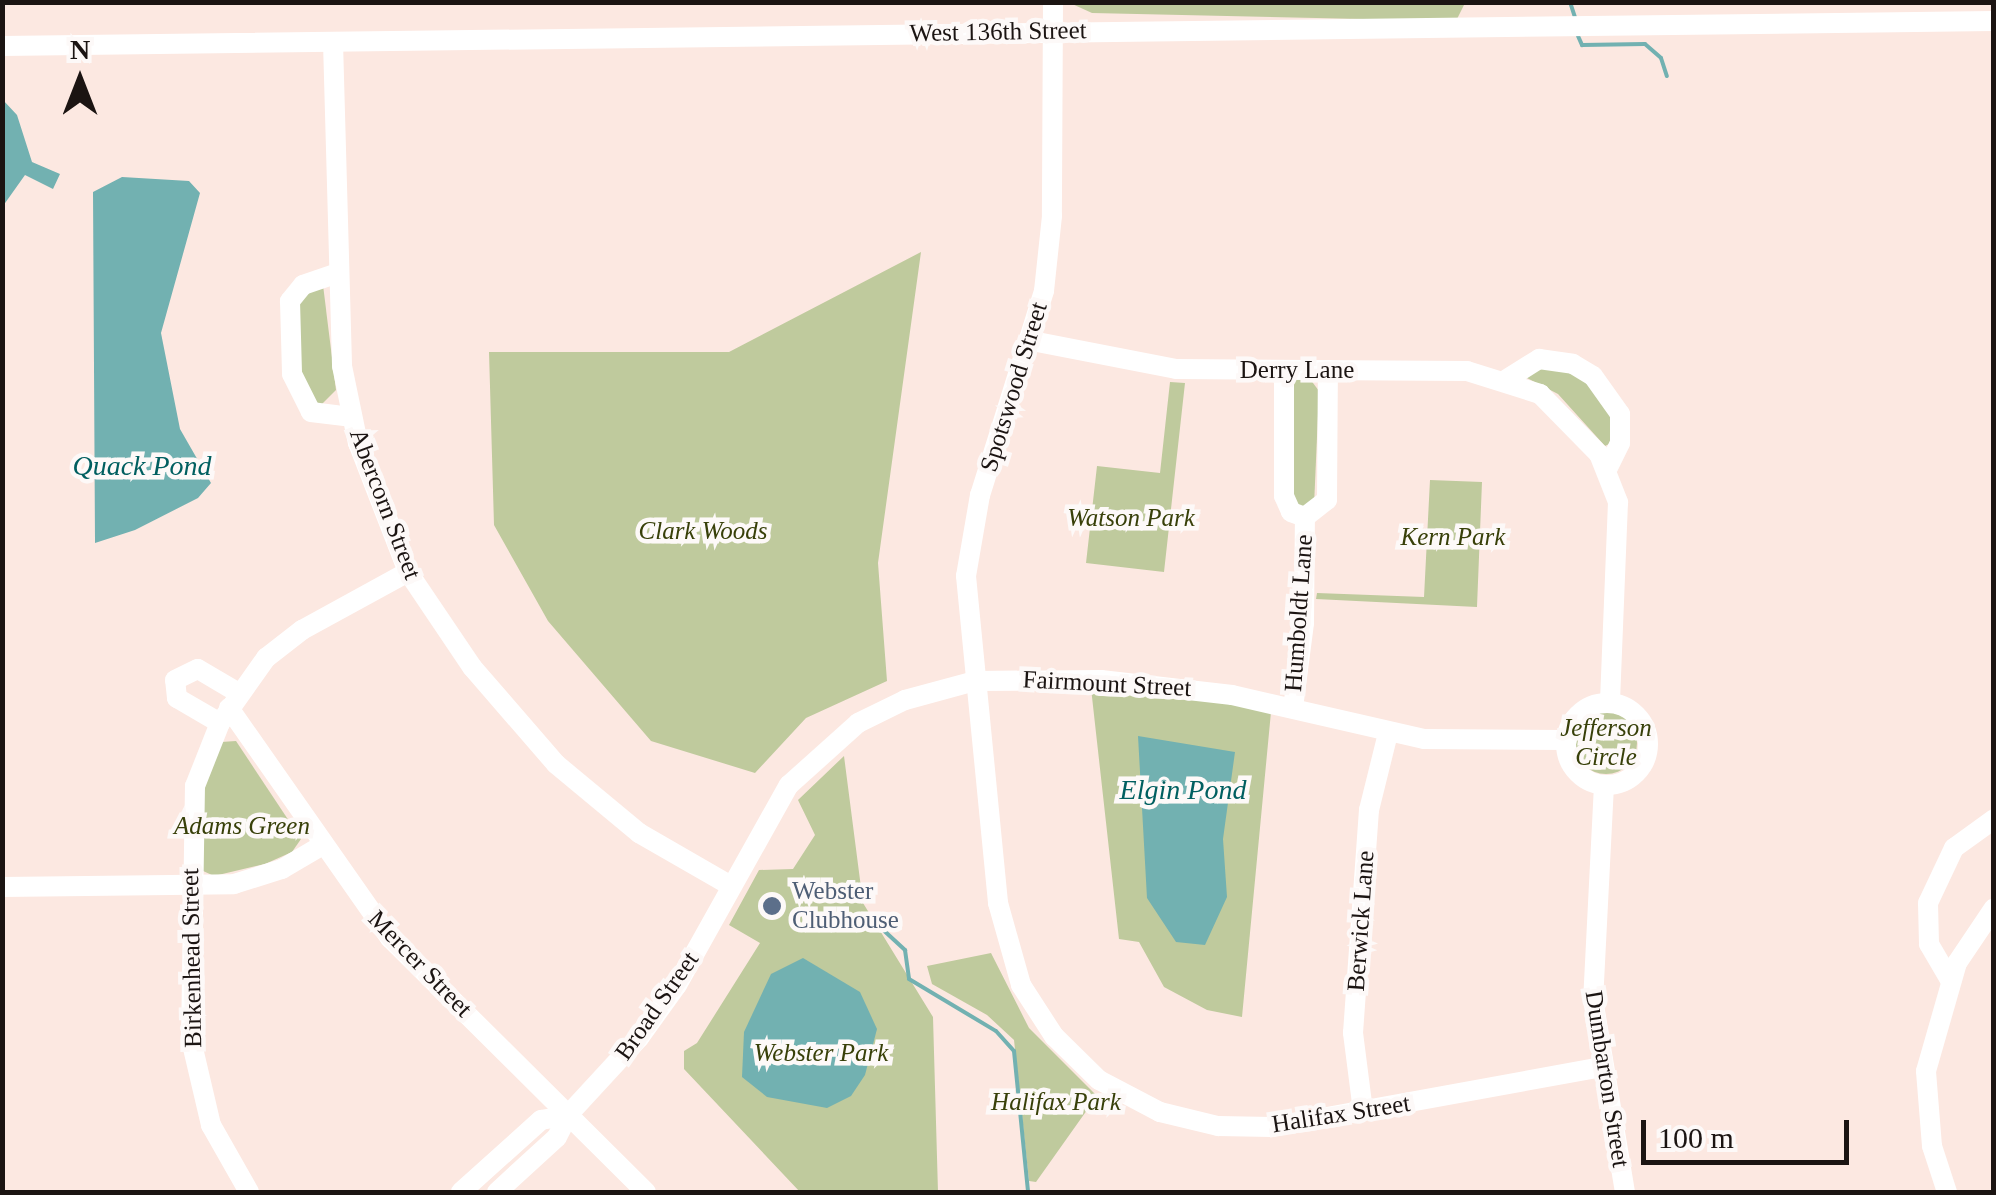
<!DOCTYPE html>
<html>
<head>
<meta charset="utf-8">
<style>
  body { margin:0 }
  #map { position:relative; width:1996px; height:1195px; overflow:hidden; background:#fce8e1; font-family:"Times New Roman",serif }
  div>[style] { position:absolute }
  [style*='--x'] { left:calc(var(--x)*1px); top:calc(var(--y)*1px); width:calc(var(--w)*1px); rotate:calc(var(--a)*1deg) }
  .green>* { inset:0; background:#bfca9d }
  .round { border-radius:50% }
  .water>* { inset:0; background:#72b1b1 }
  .stream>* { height:4px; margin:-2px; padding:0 2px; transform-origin:2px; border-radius:2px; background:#72b1b1 }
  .minor>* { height:20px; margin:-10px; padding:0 10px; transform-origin:10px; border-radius:10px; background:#fff }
  .minor>.ring { margin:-10px; padding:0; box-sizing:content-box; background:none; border:20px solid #fff; border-radius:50% }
  .dots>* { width:28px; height:28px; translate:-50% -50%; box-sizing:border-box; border:5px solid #fdf9f8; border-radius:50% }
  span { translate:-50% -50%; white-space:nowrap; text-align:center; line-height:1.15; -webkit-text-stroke:9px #fdf9f8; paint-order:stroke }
  .street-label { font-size:25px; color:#1b1412 }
  .park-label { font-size:25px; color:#384009; font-style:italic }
  .service-label { font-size:25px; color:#4e5e75 }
  .left { translate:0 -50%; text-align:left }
  .water-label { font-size:28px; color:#005f60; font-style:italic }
  .frame { position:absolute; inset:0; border:5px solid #1b1412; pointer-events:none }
  .north { position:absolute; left:30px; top:30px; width:100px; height:100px; -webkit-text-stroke:8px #fdf9f8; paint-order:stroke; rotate:0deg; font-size:28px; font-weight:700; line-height:40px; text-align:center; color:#1b1412 }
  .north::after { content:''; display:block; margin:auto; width:35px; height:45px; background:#1b1412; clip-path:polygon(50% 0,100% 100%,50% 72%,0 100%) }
  .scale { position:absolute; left:1641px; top:1120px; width:208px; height:45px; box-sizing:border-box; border:5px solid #1b1412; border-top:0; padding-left:12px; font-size:30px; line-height:35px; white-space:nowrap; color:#1b1412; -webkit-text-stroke:8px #fdf9f8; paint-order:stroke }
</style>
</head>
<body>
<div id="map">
  <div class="green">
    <i style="clip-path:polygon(1070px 3px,1465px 3px,1456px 21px,1092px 13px)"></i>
    <i style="clip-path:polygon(921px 252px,878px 563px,887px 681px,806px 718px,755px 773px,651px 741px,548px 621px,494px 525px,489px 352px,729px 352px)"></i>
    <i style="clip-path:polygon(323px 285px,336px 390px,320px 406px,301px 392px,298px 295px)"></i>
    <i style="clip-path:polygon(1555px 364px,1595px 384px,1613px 423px,1613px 442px,1605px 446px,1558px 394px,1525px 377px,1535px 367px)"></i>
    <i style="clip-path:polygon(1299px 377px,1310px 379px,1319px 391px,1314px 506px,1294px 507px,1289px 384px)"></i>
    <i style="clip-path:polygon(1170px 382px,1185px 383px,1164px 572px,1086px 563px,1097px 466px,1160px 473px)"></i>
    <i style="clip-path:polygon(1430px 480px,1482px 482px,1477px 607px,1316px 599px,1317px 593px,1424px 597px)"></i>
    <i style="clip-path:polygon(1091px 688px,1168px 692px,1271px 712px,1242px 1017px,1207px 1010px,1164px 987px,1139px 942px,1119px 939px)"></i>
    <i class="round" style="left:1575px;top:712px;width:62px;height:62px"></i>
    <i style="clip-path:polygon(236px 741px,301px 839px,292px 852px,265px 864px,214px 876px,201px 870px,201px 795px,221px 742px)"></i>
    <i style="clip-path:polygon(844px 756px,863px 903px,933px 1017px,938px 1192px,800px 1192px,684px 1069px,684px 1051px,697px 1043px,760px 943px,729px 925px,759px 870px,793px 869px,815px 835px,798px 800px)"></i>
    <i style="clip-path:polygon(991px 953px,1029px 1028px,1097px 1096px,1036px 1182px,1029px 1181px,1014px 1040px,987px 1015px,932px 984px,927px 966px)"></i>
  </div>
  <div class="water">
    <i style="clip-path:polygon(3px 100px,17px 115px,32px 162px,60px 174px,53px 189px,25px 175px,3px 206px)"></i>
    <i style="clip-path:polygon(122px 177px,189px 181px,200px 193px,161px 333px,180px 429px,211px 483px,198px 498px,135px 530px,95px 543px,93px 192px)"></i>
    <i style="clip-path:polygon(1138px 736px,1235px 752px,1223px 839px,1227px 897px,1205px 945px,1176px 942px,1147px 898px)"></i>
    <i style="clip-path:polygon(803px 958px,860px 992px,877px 1029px,865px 1075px,851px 1096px,827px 1108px,767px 1097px,742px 1077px,744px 1032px,771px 974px)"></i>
  </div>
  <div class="stream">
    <i style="--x:1570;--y:2;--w:16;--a:72"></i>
    <i style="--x:1578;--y:36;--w:10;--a:66"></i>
    <i style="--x:1582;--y:45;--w:63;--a:-0.9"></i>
    <i style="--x:1645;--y:44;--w:21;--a:41"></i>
    <i style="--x:1661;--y:58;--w:19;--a:72"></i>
    <i style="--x:867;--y:915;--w:52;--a:42.6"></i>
    <i style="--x:905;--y:950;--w:29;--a:82"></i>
    <i style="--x:909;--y:979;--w:101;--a:30.9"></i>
    <i style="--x:996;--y:1031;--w:27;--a:48"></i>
    <i style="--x:1014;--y:1051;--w:142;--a:84.3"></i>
  </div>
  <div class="minor">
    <i style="--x:1053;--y:2;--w:214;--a:90.3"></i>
    <i style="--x:1052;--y:216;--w:75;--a:96.1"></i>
    <i style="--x:1044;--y:291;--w:214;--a:107.4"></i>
    <i style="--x:980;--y:495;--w:82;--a:99.8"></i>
    <i style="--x:966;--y:576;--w:329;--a:84.4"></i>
    <i style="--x:998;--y:903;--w:85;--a:74.3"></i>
    <i style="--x:1021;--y:985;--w:61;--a:57.1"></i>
    <i style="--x:1054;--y:1036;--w:63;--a:44.4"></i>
    <i style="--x:1099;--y:1080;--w:69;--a:27.7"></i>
    <i style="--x:1160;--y:1112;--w:60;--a:13.6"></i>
    <i style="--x:1218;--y:1126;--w:54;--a:1.1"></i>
    <i style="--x:1272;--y:1127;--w:336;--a:-10.3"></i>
    <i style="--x:333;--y:42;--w:324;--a:88.4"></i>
    <i style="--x:342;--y:366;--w:79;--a:78.3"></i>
    <i style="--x:358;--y:443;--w:138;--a:68.8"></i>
    <i style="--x:408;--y:572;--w:115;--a:56"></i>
    <i style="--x:472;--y:667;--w:128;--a:49.1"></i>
    <i style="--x:556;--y:764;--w:108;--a:39.7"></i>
    <i style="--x:639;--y:833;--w:106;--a:29.9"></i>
    <i style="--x:2;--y:46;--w:1992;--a:-0.72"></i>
    <i style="--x:335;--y:274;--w:34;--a:161"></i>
    <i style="--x:303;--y:285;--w:21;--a:129"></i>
    <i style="--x:290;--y:301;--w:73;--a:88.4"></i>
    <i style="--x:292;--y:374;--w:42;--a:63.4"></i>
    <i style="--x:311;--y:412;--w:40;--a:7.1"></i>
    <i style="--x:1032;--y:341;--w:147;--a:11"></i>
    <i style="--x:1176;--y:369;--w:291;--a:0.4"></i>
    <i style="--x:1467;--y:371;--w:77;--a:17.5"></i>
    <i style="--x:1540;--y:394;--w:84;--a:45.5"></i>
    <i style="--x:1599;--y:454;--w:52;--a:68.4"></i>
    <i style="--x:1618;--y:502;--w:201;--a:92.3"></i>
    <i style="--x:1284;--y:371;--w:125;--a:90"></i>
    <i style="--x:1284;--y:496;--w:17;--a:66"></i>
    <i style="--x:1291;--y:512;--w:15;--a:20"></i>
    <i style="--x:1305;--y:517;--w:28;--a:-38"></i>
    <i style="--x:1327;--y:500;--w:130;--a:-89.6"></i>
    <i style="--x:1507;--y:379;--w:38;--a:-32"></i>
    <i style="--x:1539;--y:359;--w:34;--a:8"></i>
    <i style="--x:1573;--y:364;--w:23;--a:31"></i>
    <i style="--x:1593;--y:376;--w:47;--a:54.6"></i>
    <i style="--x:1620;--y:414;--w:29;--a:90"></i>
    <i style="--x:1620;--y:443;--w:30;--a:116"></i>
    <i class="ring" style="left:1566px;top:703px;width:62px;height:62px"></i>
    <i style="--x:229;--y:708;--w:281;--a:55"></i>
    <i style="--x:390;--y:938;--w:361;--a:44.8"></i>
    <i style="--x:1293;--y:708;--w:86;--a:-82.6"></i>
    <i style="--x:1304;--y:623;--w:106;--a:-89.5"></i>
    <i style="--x:220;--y:723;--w:50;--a:-149.8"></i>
    <i style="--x:177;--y:698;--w:18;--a:-96"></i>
    <i style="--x:175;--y:680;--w:25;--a:-26"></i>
    <i style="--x:198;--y:669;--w:45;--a:30.5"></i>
    <i style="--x:1604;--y:785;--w:214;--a:92.9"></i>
    <i style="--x:1593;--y:999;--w:196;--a:80.6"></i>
    <i style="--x:2;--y:887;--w:232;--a:-0.7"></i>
    <i style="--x:234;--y:884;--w:50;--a:-17.4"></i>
    <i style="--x:282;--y:869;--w:45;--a:-30.5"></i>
    <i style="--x:1950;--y:980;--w:42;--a:-120.3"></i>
    <i style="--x:1929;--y:944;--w:41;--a:-91.4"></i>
    <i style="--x:1928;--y:903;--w:61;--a:-64.7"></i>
    <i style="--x:1954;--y:848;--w:49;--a:-35.9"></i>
    <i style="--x:1363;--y:1111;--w:79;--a:-97.3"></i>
    <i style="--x:1353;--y:1033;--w:224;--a:-85.9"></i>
    <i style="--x:1369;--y:810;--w:79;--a:-76.1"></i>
    <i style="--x:249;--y:1192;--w:77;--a:-119.6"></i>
    <i style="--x:211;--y:1125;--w:87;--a:-103.2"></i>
    <i style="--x:191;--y:1040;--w:254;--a:-89.1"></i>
    <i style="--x:195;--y:786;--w:68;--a:-68.4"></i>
    <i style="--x:220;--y:723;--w:80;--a:-54.7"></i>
    <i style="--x:266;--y:658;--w:46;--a:-37.9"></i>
    <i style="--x:302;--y:630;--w:121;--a:-28.7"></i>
    <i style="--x:461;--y:1192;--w:108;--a:-42"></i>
    <i style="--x:541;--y:1120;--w:27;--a:-10"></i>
    <i style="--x:497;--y:1192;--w:81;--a:-42.5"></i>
    <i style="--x:557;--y:1137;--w:25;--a:-63"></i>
    <i style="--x:568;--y:1115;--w:105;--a:-47.3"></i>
    <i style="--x:639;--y:1038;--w:65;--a:-54.4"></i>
    <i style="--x:677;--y:985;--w:229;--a:-60.8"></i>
    <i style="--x:789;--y:785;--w:93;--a:-41.9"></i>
    <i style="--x:858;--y:723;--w:52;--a:-26.1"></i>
    <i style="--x:905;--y:700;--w:73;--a:-15.2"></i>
    <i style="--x:975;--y:681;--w:126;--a:-0.5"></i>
    <i style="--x:1101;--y:680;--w:132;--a:6.5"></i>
    <i style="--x:1232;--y:695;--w:197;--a:12.9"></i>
    <i style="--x:1424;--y:739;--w:143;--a:0.4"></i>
    <i style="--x:1947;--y:1192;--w:48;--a:-108.1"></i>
    <i style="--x:1932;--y:1146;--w:75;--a:-94.6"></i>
    <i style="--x:1926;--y:1071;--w:112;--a:-74"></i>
    <i style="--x:1957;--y:963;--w:66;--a:-56.1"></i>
  </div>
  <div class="dots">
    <i style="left:772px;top:906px;background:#5c6f8a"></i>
  </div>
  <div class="street-label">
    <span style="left:998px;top:32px;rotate:-1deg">West 136th Street</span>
    <span style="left:1297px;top:370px">Derry Lane</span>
    <span style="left:1014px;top:387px;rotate:-73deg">Spotswood Street</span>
    <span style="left:385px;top:504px;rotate:69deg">Abercorn Street</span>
    <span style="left:1299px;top:613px;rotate:-86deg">Humboldt Lane</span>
    <span style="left:1107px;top:684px;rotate:3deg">Fairmount Street</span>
    <span style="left:1361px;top:921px;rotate:-86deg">Berwick Lane</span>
    <span style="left:192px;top:958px;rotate:-91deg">Birkenhead Street</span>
    <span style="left:420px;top:964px;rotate:46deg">Mercer Street</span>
    <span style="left:657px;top:1006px;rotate:-55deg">Broad Street</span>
    <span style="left:1607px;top:1079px;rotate:81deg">Dumbarton Street</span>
    <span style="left:1341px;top:1114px;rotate:-9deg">Halifax Street</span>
  </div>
  <div class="park-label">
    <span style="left:1131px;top:518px">Watson Park</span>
    <span style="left:703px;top:531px">Clark Woods</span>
    <span style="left:1453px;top:537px">Kern Park</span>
    <span style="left:1606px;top:743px">Jefferson<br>Circle</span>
    <span style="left:242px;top:826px">Adams Green</span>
    <span style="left:821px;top:1053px">Webster Park</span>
    <span style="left:1056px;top:1102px">Halifax Park</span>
  </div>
  <div class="service-label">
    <span class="left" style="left:792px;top:906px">Webster<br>Clubhouse</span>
  </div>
  <div class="water-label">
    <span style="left:142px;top:466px">Quack Pond</span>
    <span style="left:1183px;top:790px">Elgin Pond</span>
  </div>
  <div class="frame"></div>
  <div class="north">N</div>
  <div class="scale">100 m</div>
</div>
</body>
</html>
